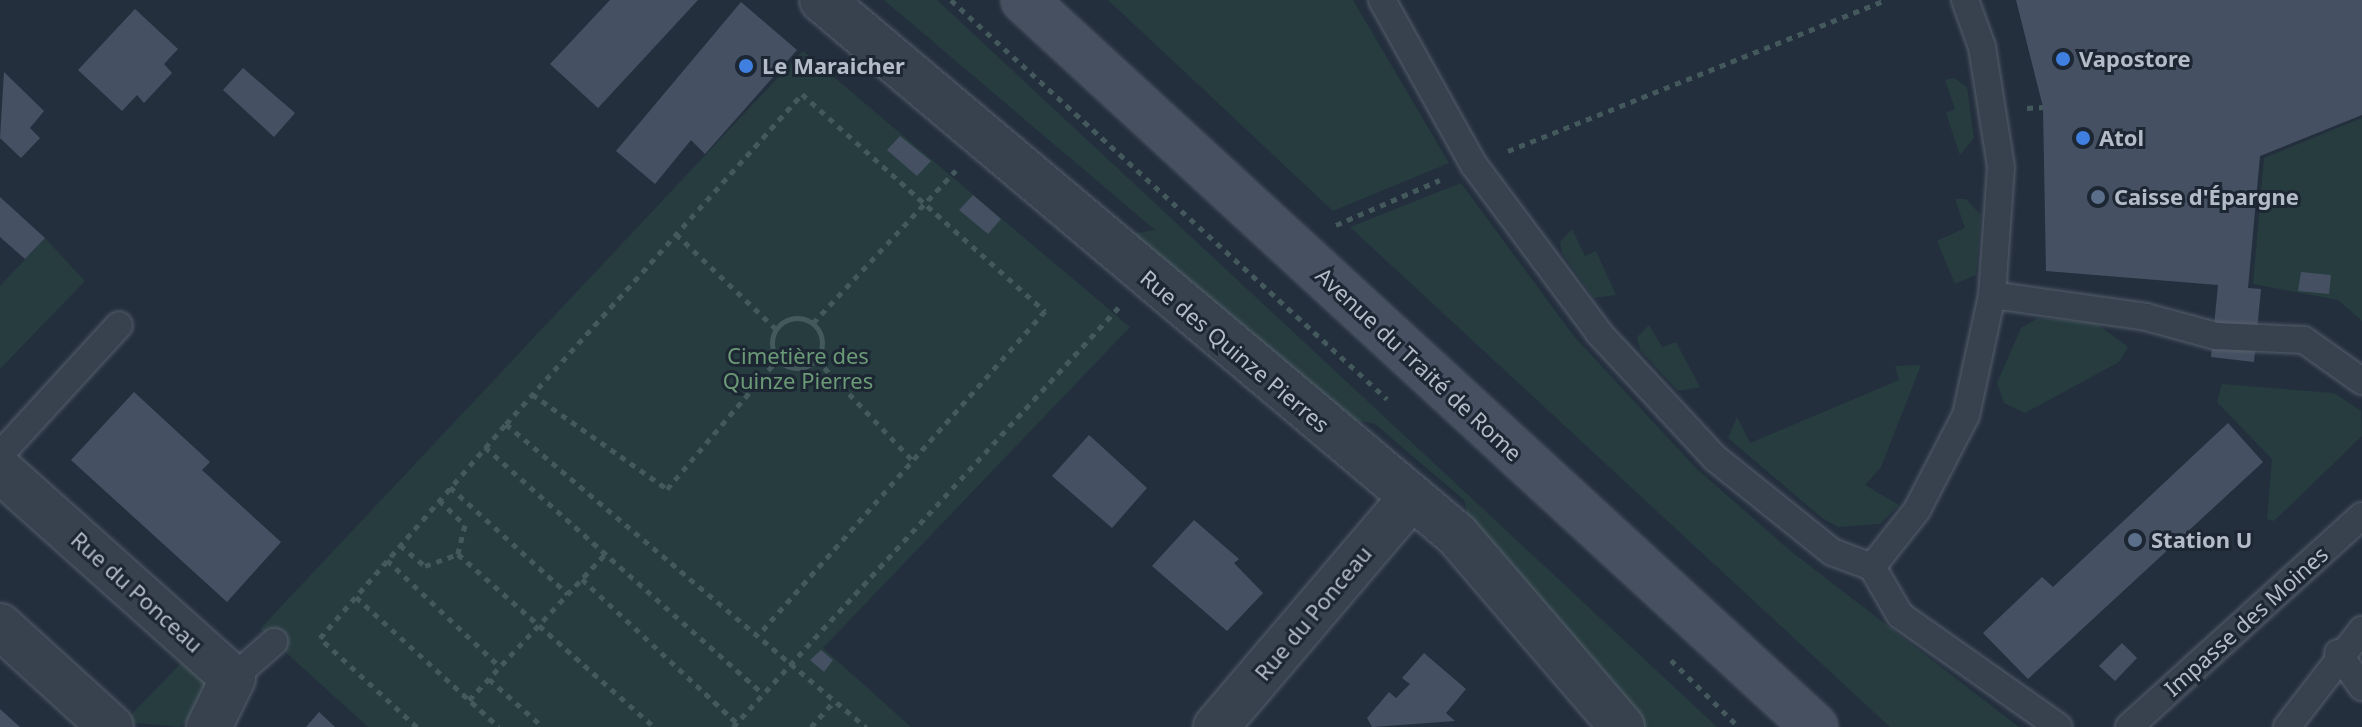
<!DOCTYPE html>
<html>
<head>
<meta charset="utf-8">
<style>
  body { margin:0 }
  #map { position:relative; width:2362px; height:727px; overflow:hidden; background:#242f3e; font-family:"Noto Sans",sans-serif }
  div>[style] { position:absolute }
  [style*='--x'] { left:calc(var(--x)*1px); top:calc(var(--y)*1px); width:calc(var(--w)*1px); rotate:calc(var(--a)*1deg) }
  .green>* { inset:0; background:#263c3f }
  .building>* { inset:0; background:#455162 }
  .path>* { height:5px; margin-top:-2.5px; transform-origin:0; background:repeating-linear-gradient(90deg,#44595c 0 6px,transparent 0 12px) }
  .path>.ring { margin:-2.5px; padding:0; box-sizing:content-box; background:none; border:5px solid #44595c; border-radius:50% }
  .roads { filter:drop-shadow(0 0 2px #565f6c) drop-shadow(0 0 2px #565f6c) }
  .service>* { height:26px; margin:-13px; padding:0 13px; transform-origin:13px; border-radius:13px; background:#38414e }
  .minor>* { height:44px; margin:-22px; padding:0 22px; transform-origin:22px; border-radius:22px; background:#38414e }
  .secondary>* { height:44px; margin:-22px; padding:0 22px; transform-origin:22px; border-radius:22px; background:#465061 }
  .dots>* { width:22px; height:22px; translate:-50% -50%; box-sizing:border-box; border:4px solid #1d2633; border-radius:50% }
  span { translate:-50% -50%; white-space:nowrap; text-align:center; line-height:1.15; -webkit-text-stroke:6px #1d2633; paint-order:stroke }
  .poi-label { font-size:22px; color:#b4bcc9; font-weight:700 }
  .left { translate:0 -50%; text-align:left }
  .street-label { font-size:22px; color:#b4bcc9 }
  .park-label { font-size:22px; color:#6b9a76 }
</style>
</head>
<body>
<div id="map">
  <div class="green">
    <i style="clip-path:polygon(884px 0,937px 0,1717px 727px,1633px 727px,1471px 529px,1464px 500px,1375px 424px,1337px 416px,1121px 236px,1155px 230px)"></i>
    <i style="clip-path:polygon(1108px 0,1353px 0,1449px 163px,1333px 211px)"></i>
    <i style="clip-path:polygon(803px 51px,1130px 327px,823px 648px,911px 727px,368px 727px,260px 629px)"></i>
    <i style="clip-path:polygon(1954px 78px,1967px 87px,1974px 138px,1960px 155px,1946px 113px,1955px 109px,1945px 80px)"></i>
    <i style="clip-path:polygon(2362px 118px,2362px 321px,2338px 300px,2253px 284px,2264px 158px)"></i>
    <i style="clip-path:polygon(1461px 183px,1573px 335px,1695px 467px,1788px 549px,2019px 727px,1890px 727px,1350px 227px)"></i>
    <i style="clip-path:polygon(1955px 199px,1966px 199px,1981px 215px,1976px 275px,1955px 284px,1937px 241px,1965px 228px)"></i>
    <i style="clip-path:polygon(1572px 229px,1585px 256px,1596px 251px,1616px 295px,1594px 298px,1562px 253px,1560px 242px)"></i>
    <i style="clip-path:polygon(45px 238px,85px 281px,0 369px,0 286px)"></i>
    <i style="clip-path:polygon(2038px 318px,2096px 323px,2128px 347px,2119px 362px,2025px 413px,2004px 403px,1997px 383px,2021px 328px)"></i>
    <i style="clip-path:polygon(1649px 325px,1662px 347px,1676px 342px,1700px 387px,1678px 391px,1640px 350px,1637px 337px)"></i>
    <i style="clip-path:polygon(1921px 365px,1881px 467px,1865px 485px,1899px 505px,1880px 524px,1838px 527px,1822px 518px,1728px 438px,1737px 417px,1750px 443px,1899px 380px,1895px 366px)"></i>
    <i style="clip-path:polygon(2222px 384px,2334px 393px,2361px 411px,2362px 436px,2274px 521px,2267px 519px,2272px 459px,2217px 402px)"></i>
    <i style="clip-path:polygon(187px 657px,203px 671px,206px 690px,194px 715px,180px 727px,124px 722px)"></i>
  </div>
  <div class="building">
    <i style="clip-path:polygon(610px 0,698px 0,598px 108px,550px 64px)"></i>
    <i style="clip-path:polygon(2016px 0,2362px 0,2362px 115px,2260px 156px,2248px 288px,2261px 289px,2254px 362px,2211px 357px,2218px 285px,2046px 271px,2043px 107px)"></i>
    <i style="clip-path:polygon(741px 2px,797px 50px,705px 154px,691px 140px,655px 184px,616px 151px)"></i>
    <i style="clip-path:polygon(135px 9px,178px 49px,164px 64px,172px 73px,144px 103px,137px 95px,122px 111px,78px 70px)"></i>
    <i style="clip-path:polygon(243px 68px,295px 113px,274px 137px,223px 90px)"></i>
    <i style="clip-path:polygon(4px 72px,44px 111px,30px 128px,40px 138px,21px 158px,0 138px)"></i>
    <i style="clip-path:polygon(900px 136px,931px 161px,917px 176px,887px 150px)"></i>
    <i style="clip-path:polygon(973px 195px,1001px 219px,988px 234px,959px 210px)"></i>
    <i style="clip-path:polygon(0 197px,45px 238px,25px 259px,0 237px)"></i>
    <i style="clip-path:polygon(2301px 272px,2331px 275px,2329px 294px,2298px 291px)"></i>
    <i style="clip-path:polygon(134px 392px,210px 462px,202px 470px,281px 542px,227px 602px,71px 460px)"></i>
    <i style="clip-path:polygon(2228px 423px,2263px 462px,2028px 679px,1983px 633px,2042px 577px,2053px 587px)"></i>
    <i style="clip-path:polygon(1089px 435px,1147px 488px,1112px 528px,1052px 476px)"></i>
    <i style="clip-path:polygon(1194px 520px,1239px 559px,1234px 563px,1263px 593px,1227px 631px,1152px 566px)"></i>
    <i style="clip-path:polygon(2122px 643px,2137px 658px,2115px 681px,2099px 666px)"></i>
    <i style="clip-path:polygon(821px 650px,833px 660px,824px 672px,810px 660px)"></i>
    <i style="clip-path:polygon(1424px 653px,1466px 689px,1446px 713px,1455px 721px,1372px 727px,1367px 718px,1389px 692px,1396px 698px,1410px 684px,1402px 678px)"></i>
    <i style="clip-path:polygon(0 709px,20px 727px,0 727px)"></i>
    <i style="clip-path:polygon(319px 712px,335px 727px,306px 727px)"></i>
  </div>
  <div class="path">
    <i style="--x:951;--y:0;--w:591;--a:42.46"></i>
    <i style="--x:2027;--y:108;--w:16;--a:-4"></i>
    <i style="--x:1508;--y:151;--w:407;--a:-21.8"></i>
    <i style="--x:1336;--y:225;--w:113;--a:-23.4"></i>
    <i style="--x:676;--y:234;--w:138;--a:43.5"></i>
    <i class="ring" style="left:772px;top:318px;width:45px;height:45px"></i>
    <i style="--x:813;--y:323;--w:209;--a:-46.9"></i>
    <i style="--x:816;--y:359;--w:141;--a:46.4"></i>
    <i style="--x:532;--y:394;--w:165;--a:35.1"></i>
    <i style="--x:667;--y:489;--w:171;--a:-49.5"></i>
    <i style="--x:506;--y:424;--w:443;--a:-48.1"></i>
    <i style="--x:802;--y:94;--w:326;--a:41.8"></i>
    <i style="--x:1045;--y:311;--w:431;--a:131.5"></i>
    <i style="--x:485;--y:447;--w:372;--a:41.6"></i>
    <i style="--x:450;--y:487;--w:159;--a:42.2"></i>
    <i style="--x:439;--y:500;--w:36;--a:44"></i>
    <i style="--x:465;--y:525;--w:30;--a:104"></i>
    <i style="--x:458;--y:554;--w:261;--a:41.4"></i>
    <i style="--x:400;--y:545;--w:33;--a:40"></i>
    <i style="--x:425;--y:566;--w:35;--a:-20"></i>
    <i style="--x:387;--y:560;--w:156;--a:43.4"></i>
    <i style="--x:582;--y:579;--w:212;--a:42.9"></i>
    <i style="--x:356;--y:597;--w:193;--a:42.3"></i>
    <i style="--x:1671;--y:660;--w:95;--a:44.6"></i>
    <i style="--x:489;--y:679;--w:72;--a:41.6"></i>
    <i style="--x:469;--y:700;--w:200;--a:-47"></i>
    <i style="--x:417;--y:727;--w:132;--a:-137.5"></i>
    <i style="--x:320;--y:638;--w:284;--a:-49"></i>
    <i style="--x:506;--y:424;--w:471;--a:40.1"></i>
    <i style="--x:733;--y:727;--w:570;--a:-47.42"></i>
    <i style="--x:811;--y:727;--w:36;--a:-48"></i>
  </div>
  <div class="roads">
    <div class="service">
      <i style="--x:1382;--y:0;--w:189;--a:60.9"></i>
      <i style="--x:1474;--y:165;--w:209;--a:53.3"></i>
      <i style="--x:1599;--y:333;--w:171;--a:47.1"></i>
      <i style="--x:1715;--y:458;--w:150;--a:38.8"></i>
      <i style="--x:1832;--y:552;--w:43;--a:20.6"></i>
      <i style="--x:1965;--y:0;--w:50;--a:70.1"></i>
      <i style="--x:1982;--y:47;--w:121;--a:81"></i>
      <i style="--x:2001;--y:167;--w:128;--a:94"></i>
      <i style="--x:1992;--y:295;--w:123;--a:102.2"></i>
      <i style="--x:1966;--y:415;--w:107;--a:117.3"></i>
      <i style="--x:1917;--y:510;--w:73;--a:128.3"></i>
      <i style="--x:1872;--y:567;--w:56;--a:59.7"></i>
      <i style="--x:1900;--y:615;--w:194;--a:35.2"></i>
      <i style="--x:1992;--y:295;--w:156;--a:8.1"></i>
      <i style="--x:2146;--y:317;--w:73;--a:15.2"></i>
      <i style="--x:2216;--y:336;--w:88;--a:2.6"></i>
      <i style="--x:2304;--y:340;--w:71;--a:35.3"></i>
      <i style="--x:0;--y:455;--w:176;--a:-47.5"></i>
      <i style="--x:2338;--y:653;--w:42;--a:54.8"></i>
      <i style="--x:233;--y:678;--w:55;--a:-41.3"></i>
      <i style="--x:2129;--y:727;--w:314;--a:-42.2"></i>
      <i style="--x:2287;--y:727;--w:123;--a:-52.3"></i>
    </div>
    <div class="minor">
      <i style="--x:822;--y:0;--w:830;--a:40.11"></i>
      <i style="--x:1457;--y:535;--w:253;--a:49.3"></i>
      <i style="--x:0;--y:470;--w:312;--a:41.8"></i>
      <i style="--x:233;--y:678;--w:55;--a:116.1"></i>
      <i style="--x:0;--y:626;--w:150;--a:42.3"></i>
      <i style="--x:1216;--y:727;--w:301;--a:-49.6"></i>
    </div>
    <div class="secondary">
      <i style="--x:1024;--y:0;--w:1074;--a:42.59"></i>
    </div>
  </div>
  <div class="dots">
    <i style="left:2063px;top:59px;background:#3f7fe0"></i>
    <i style="left:746px;top:66px;background:#3f7fe0"></i>
    <i style="left:2083px;top:138px;background:#3f7fe0"></i>
    <i style="left:2098px;top:197px;background:#5c6f8a"></i>
    <i style="left:2135px;top:540px;background:#5c6f8a"></i>
  </div>
  <div class="poi-label">
    <span class="left" style="left:2079px;top:59px">Vapostore</span>
    <span class="left" style="left:762px;top:66px">Le Maraicher</span>
    <span class="left" style="left:2099px;top:138px">Atol</span>
    <span class="left" style="left:2114px;top:197px">Caisse d'Épargne</span>
    <span class="left" style="left:2151px;top:540px">Station U</span>
  </div>
  <div class="street-label">
    <span style="left:1235px;top:351px;rotate:40deg">Rue des Quinze Pierres</span>
    <span style="left:1419px;top:364px;rotate:43deg">Avenue du Traité de Rome</span>
    <span style="left:137px;top:592px;rotate:42deg">Rue du Ponceau</span>
    <span style="left:1313px;top:613px;rotate:-50deg">Rue du Ponceau</span>
    <span style="left:2246px;top:621px;rotate:-42deg">Impasse des Moines</span>
  </div>
  <div class="park-label">
    <span style="left:798px;top:368px">Cimetière des<br>Quinze Pierres</span>
  </div>
</div>
</body>
</html>
